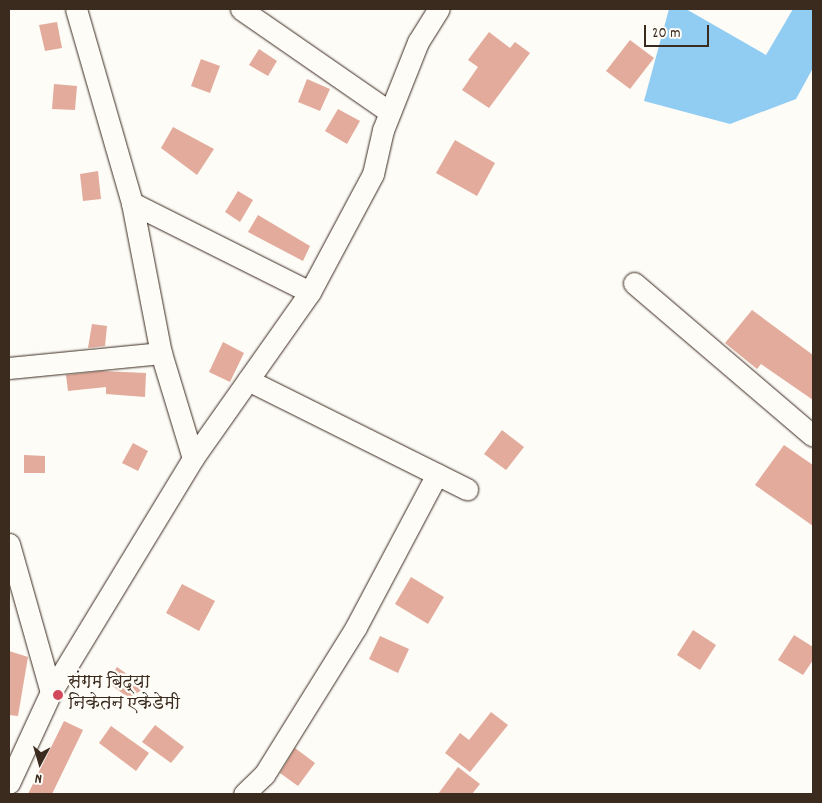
<!DOCTYPE html>
<html>
<head>
<meta charset="utf-8">
<style>
  body { margin:0 }
  #map { position:relative; width:822px; height:803px; overflow:hidden; background:#fdfcf7; font-family:Dekko,"Playpen Sans Deva",sans-serif }
  div>[style] { position:absolute }
  [style*='--x'] { left:calc(var(--x)*1px); top:calc(var(--y)*1px); width:calc(var(--w)*1px); rotate:calc(var(--a)*1deg) }
  .water>* { inset:0; background:#91cdf2 }
  .building>* { inset:0; background:#e3ab9c }
  .roads { filter:drop-shadow(0 0 1px #3b2a1e) drop-shadow(0 0 1px #3b2a1e) }
  .minor>* { height:21px; margin:-10.5px; padding:0 10.5px; transform-origin:10.5px; border-radius:10.5px; background:#fdfcf7 }
  .dots>* { width:14px; height:14px; translate:-50% -50%; box-sizing:border-box; border:2px solid #fdfcf7; border-radius:50% }
  span { translate:-50% -50%; white-space:nowrap; text-align:center; line-height:1.15; -webkit-text-stroke:4.5px #fdfcf7; paint-order:stroke }
  .poi-label { font-size:18px; color:#3b2a1e }
  .left { translate:0 -50%; text-align:left }
  .frame { position:absolute; inset:0; border:10px solid #3b2a1e; pointer-events:none }
  .north { position:absolute; left:15px; top:738px; width:50px; height:50px; -webkit-text-stroke:4px #fdfcf7; paint-order:stroke; rotate:186deg; font-size:14px; font-weight:700; line-height:20px; text-align:center; color:#3b2a1e }
  .north::after { content:''; display:block; margin:auto; width:18px; height:22px; background:#3b2a1e; clip-path:polygon(50% 0,100% 100%,50% 72%,0 100%) }
  .scale { position:absolute; left:644px; top:25px; width:65px; height:22px; box-sizing:border-box; border:2px solid #3b2a1e; border-top:0; padding-left:6px; font-size:15px; line-height:18px; white-space:nowrap; color:#3b2a1e; -webkit-text-stroke:4px #fdfcf7; paint-order:stroke }
</style>
</head>
<body>
<div id="map">
  <div class="water">
    <i style="clip-path:polygon(669px 9px,686px 9px,766px 55px,793px 9px,813px 9px,813px 68px,796px 99px,730px 124px,644px 101px)"></i>
  </div>
  <div class="building">
    <i style="clip-path:polygon(57px 22px,62px 48px,45px 51px,39px 25px)"></i>
    <i style="clip-path:polygon(489px 32px,510px 48px,515px 42px,530px 53px,489px 108px,462px 90px,478px 67px,468px 60px)"></i>
    <i style="clip-path:polygon(630px 40px,654px 58px,630px 89px,606px 71px)"></i>
    <i style="clip-path:polygon(259px 49px,277px 61px,268px 76px,249px 65px)"></i>
    <i style="clip-path:polygon(201px 59px,220px 66px,210px 93px,191px 86px)"></i>
    <i style="clip-path:polygon(307px 79px,330px 89px,320px 111px,298px 102px)"></i>
    <i style="clip-path:polygon(54px 84px,77px 86px,75px 110px,52px 109px)"></i>
    <i style="clip-path:polygon(338px 109px,360px 121px,347px 144px,325px 131px)"></i>
    <i style="clip-path:polygon(173px 127px,214px 149px,197px 175px,161px 148px)"></i>
    <i style="clip-path:polygon(455px 140px,495px 163px,477px 196px,436px 173px)"></i>
    <i style="clip-path:polygon(98px 171px,101px 199px,83px 201px,80px 174px)"></i>
    <i style="clip-path:polygon(238px 191px,253px 200px,240px 222px,225px 212px)"></i>
    <i style="clip-path:polygon(258px 215px,310px 246px,303px 261px,248px 232px)"></i>
    <i style="clip-path:polygon(752px 310px,813px 355px,813px 400px,761px 364px,757px 369px,725px 343px)"></i>
    <i style="clip-path:polygon(92px 324px,107px 326px,105px 346px,88px 348px)"></i>
    <i style="clip-path:polygon(223px 342px,244px 353px,230px 382px,209px 372px)"></i>
    <i style="clip-path:polygon(102px 371px,146px 373px,145px 397px,106px 394px,106px 387px,68px 391px,66px 375px)"></i>
    <i style="clip-path:polygon(502px 430px,524px 447px,506px 470px,484px 454px)"></i>
    <i style="clip-path:polygon(133px 443px,148px 451px,138px 471px,122px 463px)"></i>
    <i style="clip-path:polygon(784px 445px,813px 465px,813px 526px,755px 485px)"></i>
    <i style="clip-path:polygon(24px 455px,45px 456px,45px 473px,24px 473px)"></i>
    <i style="clip-path:polygon(411px 577px,444px 597px,428px 624px,395px 604px)"></i>
    <i style="clip-path:polygon(182px 584px,215px 601px,199px 631px,166px 613px)"></i>
    <i style="clip-path:polygon(693px 630px,716px 645px,700px 670px,677px 655px)"></i>
    <i style="clip-path:polygon(794px 635px,813px 647px,813px 660px,803px 675px,778px 660px)"></i>
    <i style="clip-path:polygon(380px 636px,409px 649px,398px 673px,369px 659px)"></i>
    <i style="clip-path:polygon(9px 651px,28px 657px,18px 716px,9px 715px)"></i>
    <i style="clip-path:polygon(117px 667px,144px 686px,133px 701px,107px 682px)"></i>
    <i style="clip-path:polygon(491px 712px,508px 725px,470px 772px,445px 753px,460px 733px,469px 740px)"></i>
    <i style="clip-path:polygon(64px 721px,83px 730px,52px 794px,28px 794px)"></i>
    <i style="clip-path:polygon(155px 725px,184px 747px,171px 763px,142px 742px)"></i>
    <i style="clip-path:polygon(111px 726px,149px 753px,136px 771px,99px 743px)"></i>
    <i style="clip-path:polygon(295px 748px,315px 763px,298px 786px,280px 773px)"></i>
    <i style="clip-path:polygon(458px 767px,480px 784px,472px 794px,438px 794px)"></i>
  </div>
  <div class="roads">
    <div class="minor">
      <i style="--x:76;--y:9;--w:202;--a:73.9"></i>
      <i style="--x:132;--y:203;--w:153;--a:79.1"></i>
      <i style="--x:161;--y:353;--w:110;--a:73.1"></i>
      <i style="--x:241;--y:9;--w:181;--a:34.7"></i>
      <i style="--x:132;--y:203;--w:199;--a:26.6"></i>
      <i style="--x:634;--y:283;--w:235;--a:40.5"></i>
      <i style="--x:9;--y:368;--w:153;--a:-5.6"></i>
      <i style="--x:248;--y:380;--w:245;--a:26.5"></i>
      <i style="--x:9;--y:544;--w:154;--a:74.2"></i>
      <i style="--x:9;--y:783;--w:100;--a:-65.2"></i>
      <i style="--x:51;--y:692;--w:274;--a:-58.7"></i>
      <i style="--x:193;--y:458;--w:203;--a:-54.8"></i>
      <i style="--x:310;--y:292;--w:134;--a:-61.9"></i>
      <i style="--x:373;--y:174;--w:45;--a:-77.2"></i>
      <i style="--x:383;--y:130;--w:95;--a:-68.3"></i>
      <i style="--x:418;--y:42;--w:39;--a:-58"></i>
      <i style="--x:244;--y:794;--w:28;--a:-44"></i>
      <i style="--x:264;--y:775;--w:174;--a:-58.1"></i>
      <i style="--x:356;--y:627;--w:173;--a:-62.1"></i>
    </div>
  </div>
  <div class="dots">
    <i style="left:58px;top:695px;background:#d1495b"></i>
  </div>
  <div class="poi-label">
    <span class="left" style="left:68px;top:695px">संगम बिद्या<br>निकेतन एकेडेमी</span>
  </div>
  <div class="frame"></div>
  <div class="north">N</div>
  <div class="scale">20 m</div>
</div>
</body>
</html>
